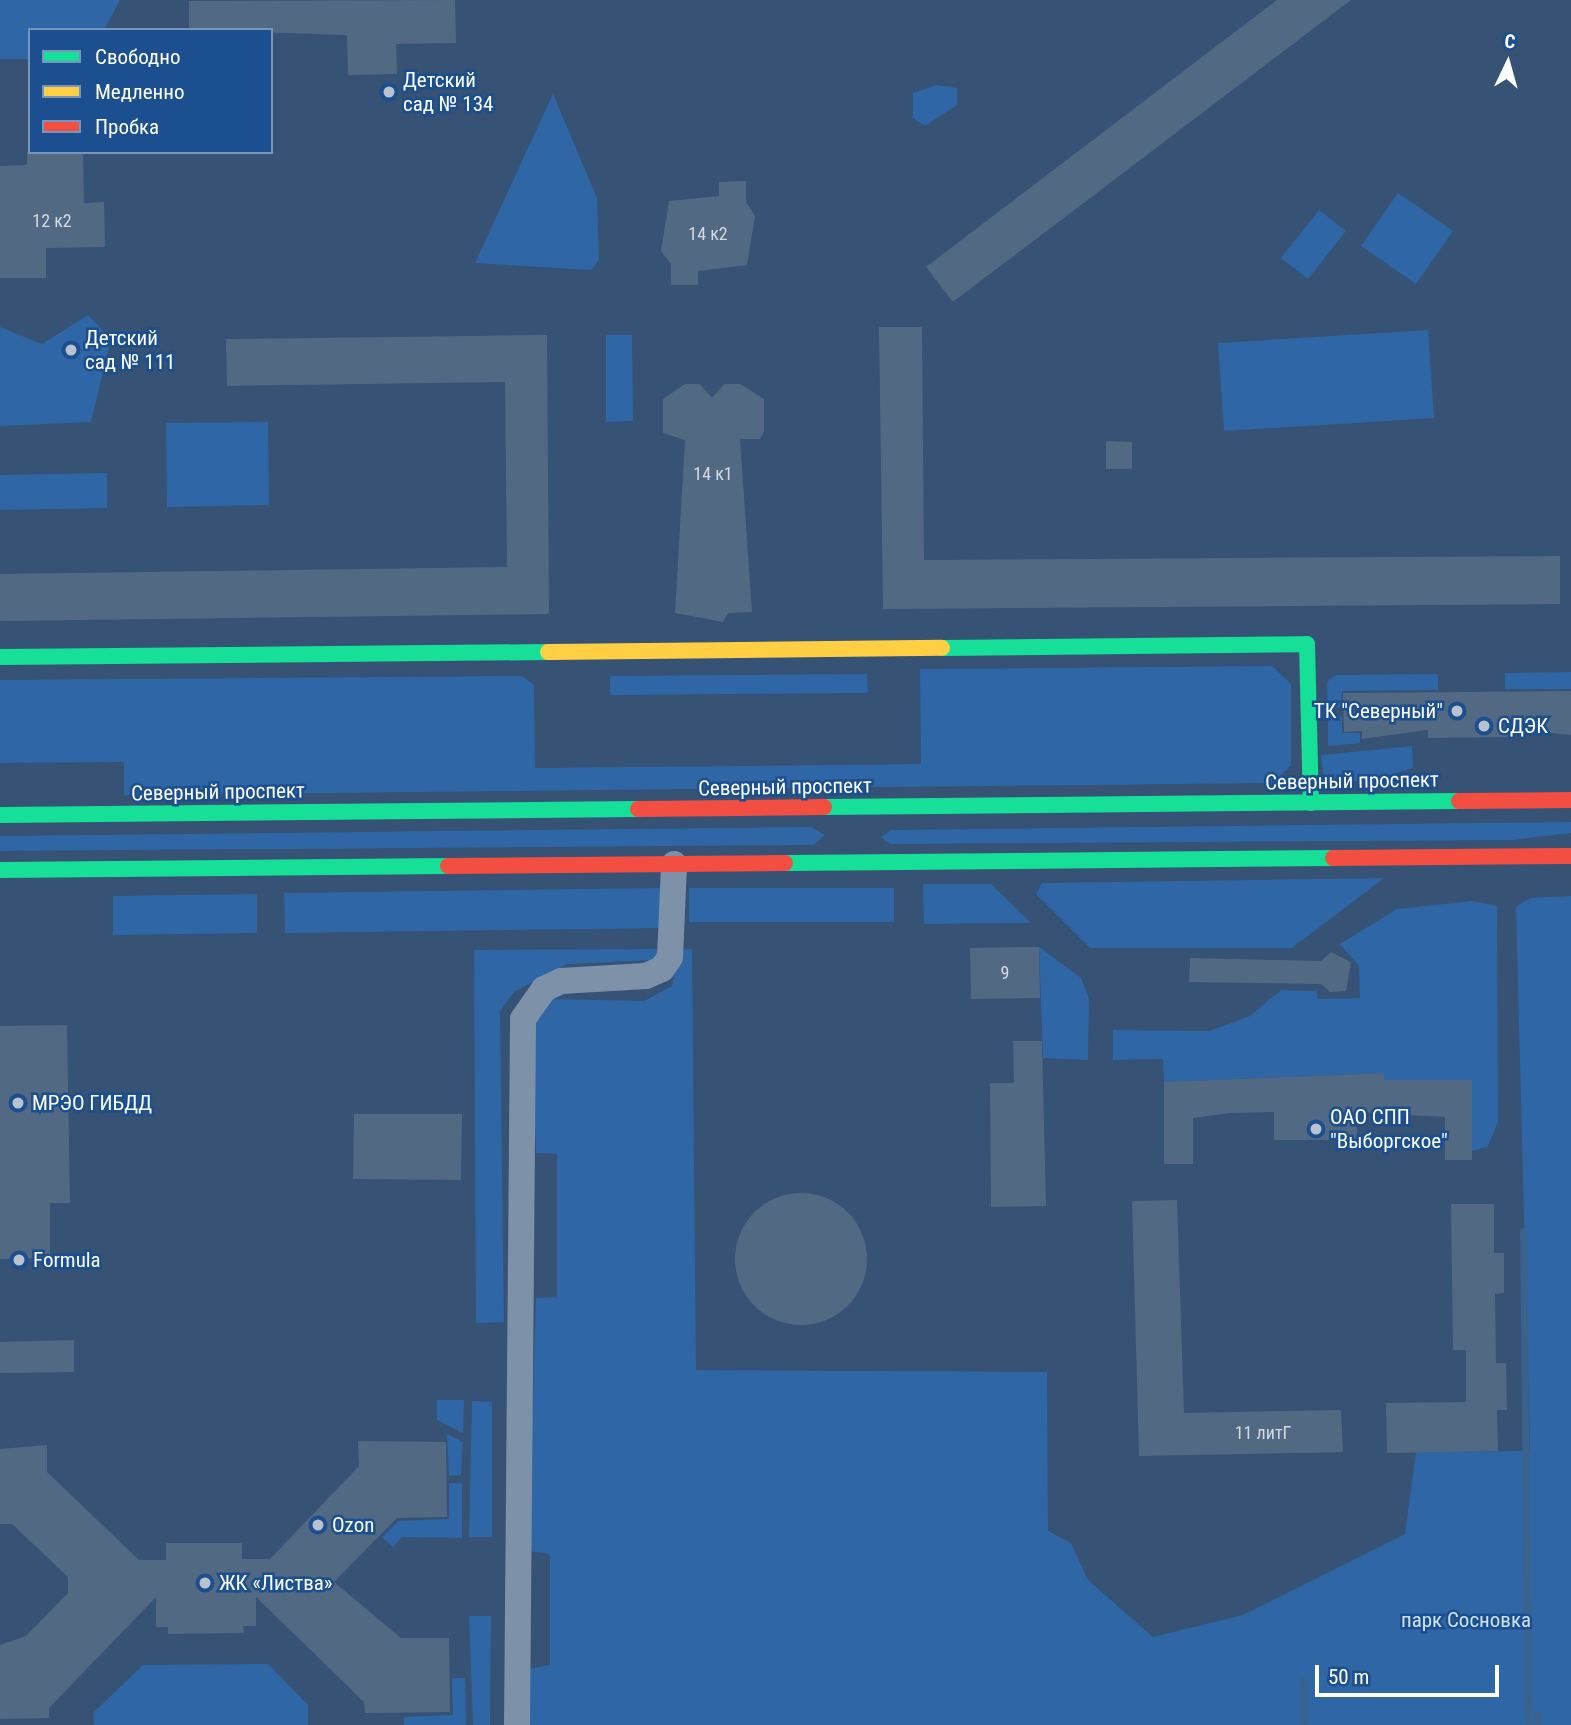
<!DOCTYPE html>
<html>
<head>
<meta charset="utf-8">
<style>
  body { margin:0 }
  #map { position:relative; width:1571px; height:1725px; overflow:hidden; background:#365274; font-family:"Roboto Condensed",sans-serif }
  div>[style] { position:absolute }
  [style*='--x'] { left:calc(var(--x)*1px); top:calc(var(--y)*1px); width:calc(var(--w)*1px); rotate:calc(var(--a)*1deg) }
  .green>* { inset:0; background:#2f66a5 }
  .stream>* { height:7px; margin:-3.5px; padding:0 3.5px; transform-origin:3.5px; border-radius:3.5px; background:#3b618d }
  .building>* { inset:0; background:#526984 }
  .round { border-radius:50% }
  .street>* { height:26px; margin:-13px; padding:0 13px; transform-origin:13px; border-radius:13px; background:#7d92a8 }
  .fast>* { height:16px; margin:-8px; padding:0 8px; transform-origin:8px; border-radius:8px; background:#16e098 }
  .slow>* { height:16px; margin:-8px; padding:0 8px; transform-origin:8px; border-radius:8px; background:#ffcf43 }
  .jam>* { height:16px; margin:-8px; padding:0 8px; transform-origin:8px; border-radius:8px; background:#f24e42 }
  .dots>* { width:19px; height:19px; translate:-50% -50%; box-sizing:border-box; border:4px solid #1b4f8f; border-radius:50% }
  span { translate:-50% -50%; white-space:nowrap; text-align:center; line-height:1.15; -webkit-text-stroke:5px #1b4f8f; paint-order:stroke }
  .number-label { font-size:18px; color:#d4dae0 }
  .number-label span { -webkit-text-stroke-width:0 }
  .poi-label { font-size:21px; color:#fff }
  .left { translate:0 -50%; text-align:left }
  .right { translate:-100% -50%; text-align:right }
  .street-label { font-size:21px; color:#fff }
  .park-label { font-size:21px; color:#cfe3fa }
  .legend { position:absolute; left:28px; top:28px; width:245px; height:126px; box-sizing:border-box; background:#1b4f8f; border:2px solid #7695bc; margin:0; padding:9px 12px; list-style:none; font-size:21px; color:#fff }
  .legend li { display:flex; align-items:center; gap:14px; height:35px }
  .legend b { width:35px; border:2px solid #7695bc }
  .north { position:absolute; left:1473px; top:28px; width:70px; height:70px; -webkit-text-stroke:5px #1b4f8f; paint-order:stroke; rotate:5deg; font-size:19px; font-weight:700; line-height:28px; text-align:center; color:#fff }
  .north::after { content:''; display:block; margin:auto; width:24px; height:32px; background:#fff; clip-path:polygon(50% 0,100% 100%,50% 72%,0 100%) }
  .scale { position:absolute; left:1315px; top:1665px; width:184px; height:32px; box-sizing:border-box; border:4px solid #fff; border-top:0; padding-left:9px; font-size:21px; line-height:24px; white-space:nowrap; color:#fff; -webkit-text-stroke:5px #1b4f8f; paint-order:stroke }
</style>
</head>
<body>
<div id="map">
  <div class="green">
    <i style="clip-path:polygon(0 0,120px 0,104px 30px,30px 30px,30px 59px,0 59px)"></i>
    <i style="clip-path:polygon(937px 85px,957px 88px,957px 105px,925px 126px,913px 118px,913px 93px)"></i>
    <i style="clip-path:polygon(553px 94px,597px 198px,599px 260px,591px 270px,475px 263px)"></i>
    <i style="clip-path:polygon(1398px 193px,1453px 231px,1416px 284px,1361px 246px)"></i>
    <i style="clip-path:polygon(1319px 210px,1346px 231px,1308px 279px,1281px 258px)"></i>
    <i style="clip-path:polygon(88px 315px,111px 339px,91px 422px,0 426px,0 327px,42px 344px)"></i>
    <i style="clip-path:polygon(1428px 330px,1434px 418px,1224px 431px,1218px 343px)"></i>
    <i style="clip-path:polygon(606px 335px,632px 335px,633px 421px,606px 422px)"></i>
    <i style="clip-path:polygon(268px 422px,269px 505px,167px 507px,166px 423px)"></i>
    <i style="clip-path:polygon(107px 473px,107px 508px,0 510px,0 475px)"></i>
    <i style="clip-path:polygon(1272px 666px,1291px 684px,1291px 765px,1273px 783px,124px 795px,124px 762px,0 763px,0 680px,522px 676px,534px 685px,535px 768px,921px 764px,920px 669px)"></i>
    <i style="clip-path:polygon(1571px 672px,1571px 689px,1505px 689px,1505px 673px)"></i>
    <i style="clip-path:polygon(867px 674px,868px 693px,610px 695px,610px 676px)"></i>
    <i style="clip-path:polygon(1438px 674px,1438px 690px,1342px 691px,1342px 707px,1328px 707px,1327px 682px,1335px 675px)"></i>
    <i style="clip-path:polygon(1328px 717px,1342px 717px,1342px 733px,1360px 733px,1360px 743px,1328px 746px)"></i>
    <i style="clip-path:polygon(1412px 746px,1413px 768px,1370px 781px,1338px 781px,1323px 773px,1321px 755px)"></i>
    <i style="clip-path:polygon(1571px 822px,1571px 833px,1511px 840px,890px 844px,881px 837px,891px 830px)"></i>
    <i style="clip-path:polygon(811px 827px,825px 835px,814px 845px,0 851px,0 836px)"></i>
    <i style="clip-path:polygon(1384px 878px,1292px 948px,1090px 948px,1036px 894px,1042px 883px)"></i>
    <i style="clip-path:polygon(923px 884px,991px 884px,1031px 923px,924px 924px)"></i>
    <i style="clip-path:polygon(661px 888px,662px 928px,285px 933px,284px 893px)"></i>
    <i style="clip-path:polygon(689px 888px,894px 888px,894px 922px,689px 922px)"></i>
    <i style="clip-path:polygon(257px 894px,257px 933px,113px 935px,113px 896px)"></i>
    <i style="clip-path:polygon(1571px 896px,1571px 1725px,530px 1725px,529px 1669px,550px 1665px,550px 1554px,528px 1551px,536px 1298px,557px 1297px,557px 1154px,536px 1153px,532px 1029px,552px 999px,644px 1001px,672px 986px,679px 950px,692px 949px,696px 1370px,1047px 1372px,1048px 1531px,1071px 1543px,1088px 1580px,1153px 1637px,1243px 1615px,1405px 1534px,1416px 1452px,1530px 1451px,1516px 907px,1530px 898px)"></i>
    <i style="clip-path:polygon(1472px 901px,1497px 906px,1498px 1122px,1488px 1146px,1472px 1151px,1472px 1081px,1384px 1080px,1384px 1073px,1164px 1082px,1163px 1059px,1113px 1060px,1113px 1030px,1209px 1031px,1250px 1016px,1281px 990px,1317px 991px,1318px 999px,1360px 998px,1359px 966px,1340px 944px,1397px 909px)"></i>
    <i style="clip-path:polygon(1039px 947px,1081px 978px,1089px 999px,1088px 1060px,1043px 1058px)"></i>
    <i style="clip-path:polygon(662px 949px,653px 960px,567px 964px,514px 992px,500px 1011px,504px 1322px,476px 1323px,474px 950px)"></i>
    <i style="clip-path:polygon(437px 1400px,464px 1400px,463px 1433px,437px 1420px)"></i>
    <i style="clip-path:polygon(472px 1401px,492px 1402px,492px 1537px,469px 1537px)"></i>
    <i style="clip-path:polygon(447px 1434px,463px 1442px,461px 1475px,449px 1476px)"></i>
    <i style="clip-path:polygon(449px 1483px,462px 1483px,462px 1538px,402px 1537px,393px 1547px,382px 1537px,398px 1521px,449px 1519px)"></i>
    <i style="clip-path:polygon(469px 1616px,491px 1616px,490px 1725px,473px 1725px)"></i>
    <i style="clip-path:polygon(268px 1664px,308px 1705px,308px 1725px,94px 1725px,93px 1713px,143px 1665px)"></i>
    <i style="clip-path:polygon(452px 1678px,465px 1678px,466px 1725px,404px 1725px,404px 1717px,453px 1715px)"></i>
  </div>
  <div class="stream">
    <i style="--x:1523;--y:1231;--w:494;--a:89.4"></i>
    <i style="--x:1303;--y:1681;--w:44;--a:88.7"></i>
    <i style="--x:1537;--y:1714;--w:11;--a:85"></i>
  </div>
  <div class="building">
    <i style="clip-path:polygon(455px 0,456px 43px,396px 44px,397px 74px,348px 75px,347px 35px,189px 30px,189px 1px)"></i>
    <i style="clip-path:polygon(1277px 0,1351px 0,953px 302px,926px 267px)"></i>
    <i style="clip-path:polygon(27px 152px,83px 152px,84px 203px,104px 202px,105px 247px,46px 248px,46px 278px,0 278px,0 166px,27px 165px)"></i>
    <i style="clip-path:polygon(746px 181px,746px 202px,755px 216px,747px 265px,698px 271px,698px 285px,671px 285px,671px 264px,661px 251px,669px 201px,719px 196px,719px 182px)"></i>
    <i style="clip-path:polygon(879px 327px,922px 327px,924px 560px,1560px 556px,1560px 604px,883px 609px)"></i>
    <i style="clip-path:polygon(547px 335px,549px 614px,0 621px,0 574px,507px 567px,505px 382px,227px 386px,226px 339px)"></i>
    <i style="clip-path:polygon(685px 384px,700px 384px,712px 398px,724px 384px,740px 384px,764px 399px,764px 432px,760px 439px,740px 439px,752px 612px,728px 613px,723px 622px,675px 613px,685px 440px,663px 433px,663px 399px)"></i>
    <i style="clip-path:polygon(1106px 441px,1132px 442px,1132px 469px,1106px 469px)"></i>
    <i style="clip-path:polygon(1571px 691px,1571px 735px,1513px 729px,1513px 737px,1428px 738px,1428px 730px,1362px 739px,1362px 731px,1344px 732px,1343px 693px)"></i>
    <i style="clip-path:polygon(1039px 947px,1040px 998px,971px 999px,970px 948px)"></i>
    <i style="clip-path:polygon(1331px 952px,1351px 962px,1346px 991px,1330px 992px,1321px 984px,1189px 982px,1190px 958px,1321px 961px)"></i>
    <i style="clip-path:polygon(67px 1025px,70px 1203px,50px 1203px,50px 1258px,0 1259px,0 1026px)"></i>
    <i style="clip-path:polygon(1013px 1041px,1042px 1041px,1046px 1206px,991px 1207px,990px 1083px,1014px 1083px)"></i>
    <i style="clip-path:polygon(1384px 1073px,1384px 1080px,1472px 1080px,1472px 1160px,1445px 1160px,1445px 1117px,1357px 1112px,1357px 1140px,1274px 1140px,1274px 1112px,1230px 1113px,1193px 1118px,1193px 1164px,1164px 1164px,1164px 1082px)"></i>
    <i style="clip-path:polygon(354px 1114px,462px 1114px,461px 1180px,353px 1179px)"></i>
    <i class="round" style="left:735px;top:1193px;width:132px;height:132px"></i>
    <i style="clip-path:polygon(1177px 1200px,1184px 1413px,1341px 1410px,1343px 1452px,1139px 1456px,1132px 1201px)"></i>
    <i style="clip-path:polygon(1451px 1204px,1494px 1204px,1494px 1253px,1504px 1253px,1504px 1293px,1495px 1294px,1496px 1363px,1506px 1363px,1507px 1410px,1497px 1410px,1498px 1451px,1387px 1453px,1386px 1403px,1466px 1402px,1466px 1350px,1453px 1350px)"></i>
    <i style="clip-path:polygon(74px 1340px,74px 1372px,0 1373px,0 1342px)"></i>
    <i style="clip-path:polygon(358px 1441px,446px 1442px,447px 1517px,397px 1518px,334px 1582px,401px 1638px,449px 1638px,450px 1712px,365px 1713px,364px 1702px,256px 1597px,256px 1626px,243px 1626px,244px 1633px,168px 1634px,168px 1627px,156px 1627px,156px 1597px,49px 1708px,49px 1718px,0 1719px,0 1645px,26px 1636px,68px 1593px,68px 1577px,12px 1524px,0 1524px,0 1449px,47px 1445px,47px 1472px,139px 1560px,166px 1560px,166px 1543px,242px 1543px,242px 1559px,270px 1559px,359px 1466px)"></i>
  </div>
  <div class="street">
    <i style="--x:517;--y:1725;--w:706;--a:-89.51"></i>
    <i style="--x:523;--y:1019;--w:37;--a:-55"></i>
    <i style="--x:544;--y:989;--w:19;--a:-25"></i>
    <i style="--x:561;--y:981;--w:85;--a:-3.4"></i>
    <i style="--x:646;--y:976;--w:17;--a:-24"></i>
    <i style="--x:662;--y:969;--w:14;--a:-56"></i>
    <i style="--x:670;--y:957;--w:93;--a:-87.5"></i>
  </div>
  <div class="fast">
    <i style="--x:942;--y:648;--w:365;--a:-0.6"></i>
    <i style="--x:1307;--y:644;--w:159;--a:88.6"></i>
    <i style="--x:0;--y:657;--w:548;--a:-0.52"></i>
    <i style="--x:824;--y:807;--w:635;--a:-0.54"></i>
    <i style="--x:0;--y:815;--w:638;--a:-0.54"></i>
    <i style="--x:785;--y:863;--w:548;--a:-0.52"></i>
    <i style="--x:0;--y:870;--w:448;--a:-0.5"></i>
  </div>
  <div class="slow">
    <i style="--x:548;--y:652;--w:394;--a:-0.6"></i>
  </div>
  <div class="jam">
    <i style="--x:1459;--y:801;--w:112;--a:-0.5"></i>
    <i style="--x:638;--y:809;--w:186;--a:-0.6"></i>
    <i style="--x:1333;--y:858;--w:238;--a:-0.5"></i>
    <i style="--x:448;--y:866;--w:337;--a:-0.5"></i>
  </div>
  <div class="dots">
    <i style="left:389px;top:92px;background:#b9c2ce"></i>
    <i style="left:71px;top:350px;background:#b9c2ce"></i>
    <i style="left:1457px;top:711px;background:#b9c2ce"></i>
    <i style="left:1484px;top:726px;background:#b9c2ce"></i>
    <i style="left:18px;top:1103px;background:#b9c2ce"></i>
    <i style="left:1316px;top:1129px;background:#b9c2ce"></i>
    <i style="left:19px;top:1260px;background:#b9c2ce"></i>
    <i style="left:318px;top:1525px;background:#b9c2ce"></i>
    <i style="left:205px;top:1583px;background:#b9c2ce"></i>
  </div>
  <div class="number-label">
    <span style="left:52px;top:221px">12 к2</span>
    <span style="left:708px;top:234px">14 к2</span>
    <span style="left:713px;top:474px">14 к1</span>
    <span style="left:1005px;top:973px">9</span>
    <span style="left:1263px;top:1433px">11 литГ</span>
  </div>
  <div class="poi-label">
    <span class="left" style="left:403px;top:92px">Детский<br>сад № 134</span>
    <span class="left" style="left:85px;top:350px">Детский<br>сад № 111</span>
    <span class="right" style="left:1443px;top:711px">ТК "Северный"</span>
    <span class="left" style="left:1498px;top:726px">СДЭК</span>
    <span class="left" style="left:32px;top:1103px">МРЭО ГИБДД</span>
    <span class="left" style="left:1330px;top:1129px">ОАО СПП<br>"Выборгское"</span>
    <span class="left" style="left:33px;top:1260px">Formula</span>
    <span class="left" style="left:332px;top:1525px">Ozon</span>
    <span class="left" style="left:219px;top:1583px">ЖК «Листва»</span>
  </div>
  <div class="street-label">
    <span style="left:1352px;top:781px;rotate:-1deg">Северный проспект</span>
    <span style="left:785px;top:787px;rotate:-1deg">Северный проспект</span>
    <span style="left:218px;top:792px;rotate:-1deg">Северный проспект</span>
  </div>
  <div class="park-label">
    <span style="left:1466px;top:1620px">парк Сосновка</span>
  </div>
  <ul class="legend">
  <li><b style="height:9px;background:#16e098"></b>Свободно</li>
  <li><b style="height:9px;background:#ffcf43"></b>Медленно</li>
  <li><b style="height:9px;background:#f24e42"></b>Пробка</li>
  </ul>
  <div class="north">С</div>
  <div class="scale">50 m</div>
</div>
</body>
</html>
